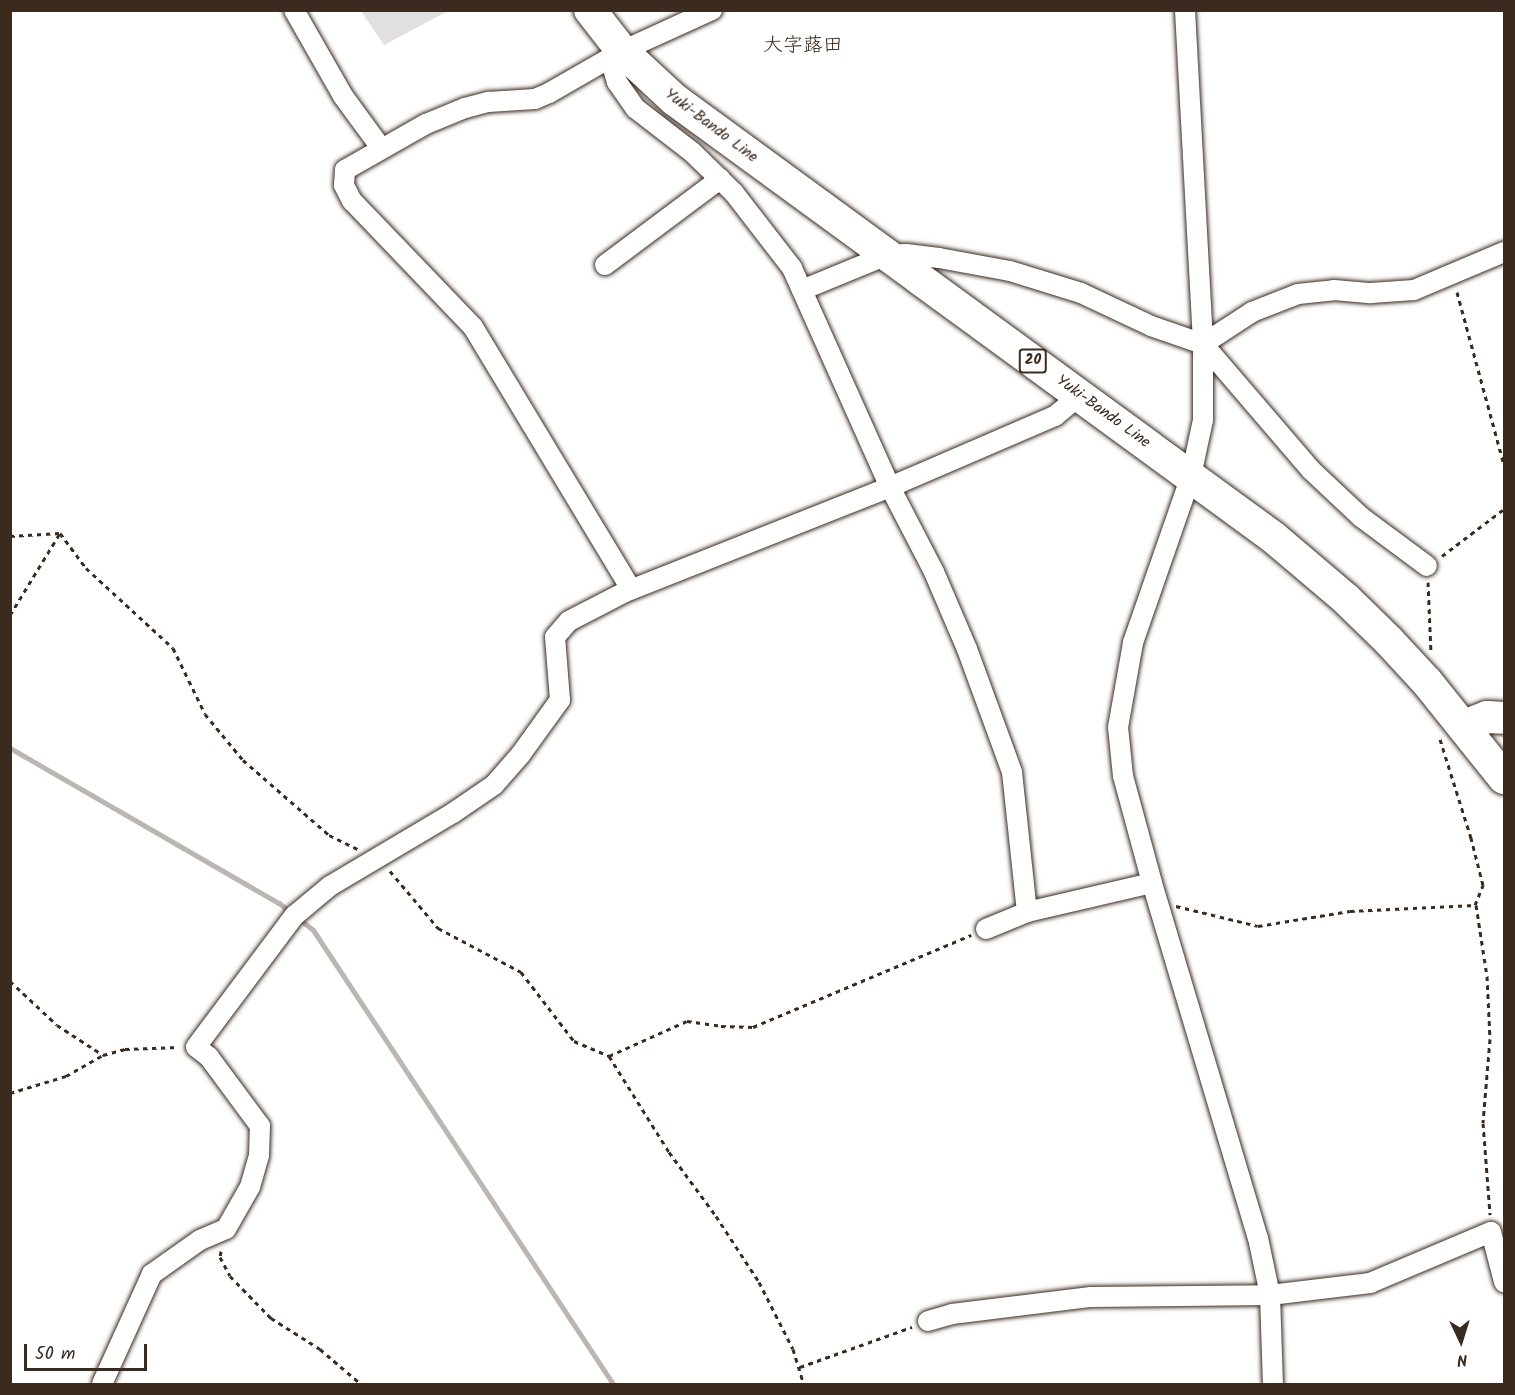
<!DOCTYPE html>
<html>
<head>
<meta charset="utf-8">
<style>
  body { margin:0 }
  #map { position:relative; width:1515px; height:1395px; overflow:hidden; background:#fff; font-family:Kalam,"Klee One",sans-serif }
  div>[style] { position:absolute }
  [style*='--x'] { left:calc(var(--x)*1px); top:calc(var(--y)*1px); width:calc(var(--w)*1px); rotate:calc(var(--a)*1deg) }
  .green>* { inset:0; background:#e2e0de }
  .stream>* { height:5px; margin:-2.5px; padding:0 2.5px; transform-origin:2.5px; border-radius:2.5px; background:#bcb6b3 }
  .path>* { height:3px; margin-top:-1.5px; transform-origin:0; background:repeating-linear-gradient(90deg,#3b2a1e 0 4.5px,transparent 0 9px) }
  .roads { filter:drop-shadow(0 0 2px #3b2a1e) drop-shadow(0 0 2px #3b2a1e) }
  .minor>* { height:20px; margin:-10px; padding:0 10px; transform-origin:10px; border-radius:10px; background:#fff }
  .primary>* { height:32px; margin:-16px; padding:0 16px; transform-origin:16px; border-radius:16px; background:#fff }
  span { translate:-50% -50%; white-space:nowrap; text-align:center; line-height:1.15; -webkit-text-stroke:4.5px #fff; paint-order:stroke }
  .shield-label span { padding:2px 4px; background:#fff; border:2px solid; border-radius:4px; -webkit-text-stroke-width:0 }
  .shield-label { font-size:15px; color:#3b2a1e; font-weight:700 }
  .street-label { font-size:16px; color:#3b2a1e }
  .quarter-label { font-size:20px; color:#3b2a1e }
  .frame { position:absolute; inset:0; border:12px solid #3b2a1e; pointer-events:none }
  .north { position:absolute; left:1431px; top:1311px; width:60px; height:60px; -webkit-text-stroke:4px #fff; paint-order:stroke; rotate:176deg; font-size:16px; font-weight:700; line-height:24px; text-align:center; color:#3b2a1e }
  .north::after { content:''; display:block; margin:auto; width:21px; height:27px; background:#3b2a1e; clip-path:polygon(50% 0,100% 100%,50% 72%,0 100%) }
  .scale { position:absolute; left:24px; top:1344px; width:123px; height:27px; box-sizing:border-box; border:3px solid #3b2a1e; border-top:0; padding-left:8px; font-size:18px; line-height:21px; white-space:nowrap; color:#3b2a1e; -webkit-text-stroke:4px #fff; paint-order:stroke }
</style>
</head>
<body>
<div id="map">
  <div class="green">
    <i style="clip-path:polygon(361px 11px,448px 11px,384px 45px)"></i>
  </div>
  <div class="stream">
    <i style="--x:10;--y:748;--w:310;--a:30"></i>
    <i style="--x:279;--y:903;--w:16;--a:38"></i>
    <i style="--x:299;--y:919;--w:18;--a:38"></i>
    <i style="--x:313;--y:930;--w:544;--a:56.54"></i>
  </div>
  <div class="path">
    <i style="--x:1457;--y:292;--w:179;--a:74.8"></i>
    <i style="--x:10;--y:536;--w:50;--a:-3.4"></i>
    <i style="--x:60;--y:533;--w:44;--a:53.4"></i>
    <i style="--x:86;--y:568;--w:118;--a:42.6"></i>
    <i style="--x:173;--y:648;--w:73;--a:64.1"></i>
    <i style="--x:205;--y:714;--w:60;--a:50.4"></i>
    <i style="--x:243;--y:760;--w:114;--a:41.1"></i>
    <i style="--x:329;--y:835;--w:32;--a:26"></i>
    <i style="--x:1442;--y:556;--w:78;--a:-37.2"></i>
    <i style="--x:1428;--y:582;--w:71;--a:87.6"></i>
    <i style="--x:10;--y:615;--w:96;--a:-58.6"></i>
    <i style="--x:390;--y:871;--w:75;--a:49.9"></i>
    <i style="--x:438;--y:928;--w:94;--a:27.9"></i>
    <i style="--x:521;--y:972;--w:87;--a:52.5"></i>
    <i style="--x:574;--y:1041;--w:38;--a:23"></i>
    <i style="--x:609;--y:1056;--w:113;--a:58"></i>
    <i style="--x:669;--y:1152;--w:79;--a:53.7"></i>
    <i style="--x:716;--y:1216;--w:79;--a:56.9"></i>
    <i style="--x:759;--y:1282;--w:75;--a:63.1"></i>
    <i style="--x:793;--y:1349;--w:37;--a:73"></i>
    <i style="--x:1476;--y:905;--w:72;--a:81.2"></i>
    <i style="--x:1487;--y:976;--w:63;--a:87.3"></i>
    <i style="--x:1490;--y:1039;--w:84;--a:94.8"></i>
    <i style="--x:1483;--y:1123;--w:92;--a:85.6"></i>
    <i style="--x:1176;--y:906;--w:84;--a:13.7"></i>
    <i style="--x:1258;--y:926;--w:93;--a:-9.3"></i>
    <i style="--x:1350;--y:911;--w:125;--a:-2.7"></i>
    <i style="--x:1475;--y:905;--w:22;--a:-68"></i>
    <i style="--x:1483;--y:885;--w:49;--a:-104.3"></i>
    <i style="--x:1471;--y:838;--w:107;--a:-107.4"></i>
    <i style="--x:10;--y:981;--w:64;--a:43.1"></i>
    <i style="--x:57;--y:1025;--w:55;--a:33.1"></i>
    <i style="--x:609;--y:1056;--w:85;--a:-24.2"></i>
    <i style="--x:687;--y:1021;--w:34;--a:8"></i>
    <i style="--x:721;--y:1026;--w:32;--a:2"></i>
    <i style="--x:753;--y:1027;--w:237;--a:-22.9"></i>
    <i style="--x:10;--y:1093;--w:59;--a:-16.9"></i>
    <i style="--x:66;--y:1076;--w:43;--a:-29.6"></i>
    <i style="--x:103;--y:1055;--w:23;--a:-15"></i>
    <i style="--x:125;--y:1049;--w:54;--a:-2.1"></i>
    <i style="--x:221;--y:1251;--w:6;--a:99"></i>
    <i style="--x:220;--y:1257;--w:21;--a:62"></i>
    <i style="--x:230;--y:1276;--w:59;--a:45.7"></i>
    <i style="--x:271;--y:1318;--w:58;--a:32.3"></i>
    <i style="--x:320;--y:1349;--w:54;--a:40.5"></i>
    <i style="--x:800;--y:1367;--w:119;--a:-19.7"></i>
  </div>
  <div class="roads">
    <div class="minor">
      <i style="--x:294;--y:10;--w:99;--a:60.3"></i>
      <i style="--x:343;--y:96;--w:64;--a:53.8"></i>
      <i style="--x:1185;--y:10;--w:334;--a:86.9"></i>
      <i style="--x:1203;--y:344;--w:76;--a:90"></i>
      <i style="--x:1203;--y:420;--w:57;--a:102.1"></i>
      <i style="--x:1191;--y:476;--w:177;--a:109.2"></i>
      <i style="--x:1133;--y:643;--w:85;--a:100.1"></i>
      <i style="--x:1118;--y:727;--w:49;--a:84.2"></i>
      <i style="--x:1123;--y:776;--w:111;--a:74.8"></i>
      <i style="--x:1152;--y:883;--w:370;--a:73.4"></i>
      <i style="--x:1258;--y:1238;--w:58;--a:78.1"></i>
      <i style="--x:1270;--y:1295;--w:89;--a:88.1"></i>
      <i style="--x:610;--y:58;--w:25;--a:74"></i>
      <i style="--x:617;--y:82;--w:32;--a:55"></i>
      <i style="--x:635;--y:108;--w:72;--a:37.7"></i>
      <i style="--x:692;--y:152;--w:59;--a:44.3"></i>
      <i style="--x:734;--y:193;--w:95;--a:52.3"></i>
      <i style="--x:792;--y:268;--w:240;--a:65.9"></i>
      <i style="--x:890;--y:487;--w:96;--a:62.6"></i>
      <i style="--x:934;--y:572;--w:84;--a:66.8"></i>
      <i style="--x:967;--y:649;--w:131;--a:69.9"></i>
      <i style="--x:1012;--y:772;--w:141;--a:83.9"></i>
      <i style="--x:605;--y:265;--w:144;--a:-36.8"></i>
      <i style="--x:802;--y:290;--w:92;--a:-22.4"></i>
      <i style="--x:887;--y:255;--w:19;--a:-3"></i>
      <i style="--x:906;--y:254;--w:33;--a:7"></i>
      <i style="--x:939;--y:258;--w:72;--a:10.4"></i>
      <i style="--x:1010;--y:271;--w:74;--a:17.2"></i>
      <i style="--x:1081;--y:293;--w:77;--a:25.2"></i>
      <i style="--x:1151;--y:326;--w:55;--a:19.1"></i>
      <i style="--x:1203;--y:344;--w:166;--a:49.4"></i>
      <i style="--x:1311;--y:470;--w:69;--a:43.2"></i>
      <i style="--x:1361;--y:517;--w:82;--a:36.6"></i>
      <i style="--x:1203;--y:344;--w:59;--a:-33.1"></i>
      <i style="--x:1252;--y:312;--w:49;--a:-21.4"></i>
      <i style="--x:1298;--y:294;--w:36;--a:-6"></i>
      <i style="--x:1334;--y:290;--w:37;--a:5"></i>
      <i style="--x:1371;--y:293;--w:43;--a:-4"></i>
      <i style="--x:1414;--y:290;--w:98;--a:-22.9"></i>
      <i style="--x:631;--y:589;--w:306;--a:-121.1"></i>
      <i style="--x:473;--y:327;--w:175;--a:-133.8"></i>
      <i style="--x:352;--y:201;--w:18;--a:-117"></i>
      <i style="--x:344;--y:185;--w:15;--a:-86"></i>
      <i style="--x:345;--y:170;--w:93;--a:-29.6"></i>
      <i style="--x:426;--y:124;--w:42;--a:-22.3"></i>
      <i style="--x:465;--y:108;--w:24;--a:-15"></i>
      <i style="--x:488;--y:102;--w:47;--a:-3.7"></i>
      <i style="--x:535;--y:99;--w:15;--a:-23"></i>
      <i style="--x:549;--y:93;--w:84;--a:-29.9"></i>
      <i style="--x:622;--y:51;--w:99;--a:-24.5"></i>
      <i style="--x:986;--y:929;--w:44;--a:-22.5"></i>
      <i style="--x:1027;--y:912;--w:128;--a:-13.1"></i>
      <i style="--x:928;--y:1321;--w:25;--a:-16"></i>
      <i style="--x:952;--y:1314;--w:140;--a:-7"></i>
      <i style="--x:1091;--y:1297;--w:179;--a:-0.6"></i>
      <i style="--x:1270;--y:1295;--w:101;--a:-6.8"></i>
      <i style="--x:1370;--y:1283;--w:131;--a:-22.9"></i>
      <i style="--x:1491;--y:1232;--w:52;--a:75.4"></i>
      <i style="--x:102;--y:1384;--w:121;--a:-65.6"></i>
      <i style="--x:152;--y:1274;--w:59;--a:-35.3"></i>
      <i style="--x:200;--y:1240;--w:28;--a:-23"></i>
      <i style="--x:226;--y:1229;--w:48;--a:-60.3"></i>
      <i style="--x:250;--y:1187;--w:33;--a:-74"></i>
      <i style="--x:259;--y:1155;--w:29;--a:-88"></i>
      <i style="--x:260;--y:1126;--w:86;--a:-126.5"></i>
      <i style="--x:209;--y:1057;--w:16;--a:-142"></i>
      <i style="--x:196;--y:1047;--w:164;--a:-53.2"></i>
      <i style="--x:294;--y:916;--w:47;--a:-39.8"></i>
      <i style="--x:330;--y:886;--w:143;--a:-30.7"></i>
      <i style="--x:453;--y:813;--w:50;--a:-34.3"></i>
      <i style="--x:494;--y:785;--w:41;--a:-48.9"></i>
      <i style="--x:521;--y:754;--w:67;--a:-54.2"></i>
      <i style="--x:560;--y:700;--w:63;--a:-94.5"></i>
      <i style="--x:555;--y:637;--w:21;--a:-49"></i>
      <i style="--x:569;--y:621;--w:63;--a:-27.4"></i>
      <i style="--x:625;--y:592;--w:285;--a:-21.6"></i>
      <i style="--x:890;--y:487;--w:180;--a:-23.3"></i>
      <i style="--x:1055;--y:416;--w:33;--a:-40"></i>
    </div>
    <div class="primary">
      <i style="--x:590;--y:10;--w:52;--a:52"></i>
      <i style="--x:622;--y:51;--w:72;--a:42.8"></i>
      <i style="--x:675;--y:100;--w:741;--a:36.16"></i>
      <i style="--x:1273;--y:537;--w:96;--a:40.3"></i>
      <i style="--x:1346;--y:599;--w:60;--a:44.3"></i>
      <i style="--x:1389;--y:641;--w:56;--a:47.2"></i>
      <i style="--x:1427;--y:682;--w:123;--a:51.3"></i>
      <i style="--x:1464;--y:726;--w:25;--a:-21"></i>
      <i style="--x:1487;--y:717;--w:17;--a:3"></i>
    </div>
  </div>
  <div class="shield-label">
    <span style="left:1033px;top:361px">20</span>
  </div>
  <div class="street-label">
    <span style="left:711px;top:126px;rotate:37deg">Yuki-Bando Line</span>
    <span style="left:1103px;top:412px;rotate:36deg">Yuki-Bando Line</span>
  </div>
  <div class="quarter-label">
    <span style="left:803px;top:46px">大字蕗田</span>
  </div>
  <div class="frame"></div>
  <div class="north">N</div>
  <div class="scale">50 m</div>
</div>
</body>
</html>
